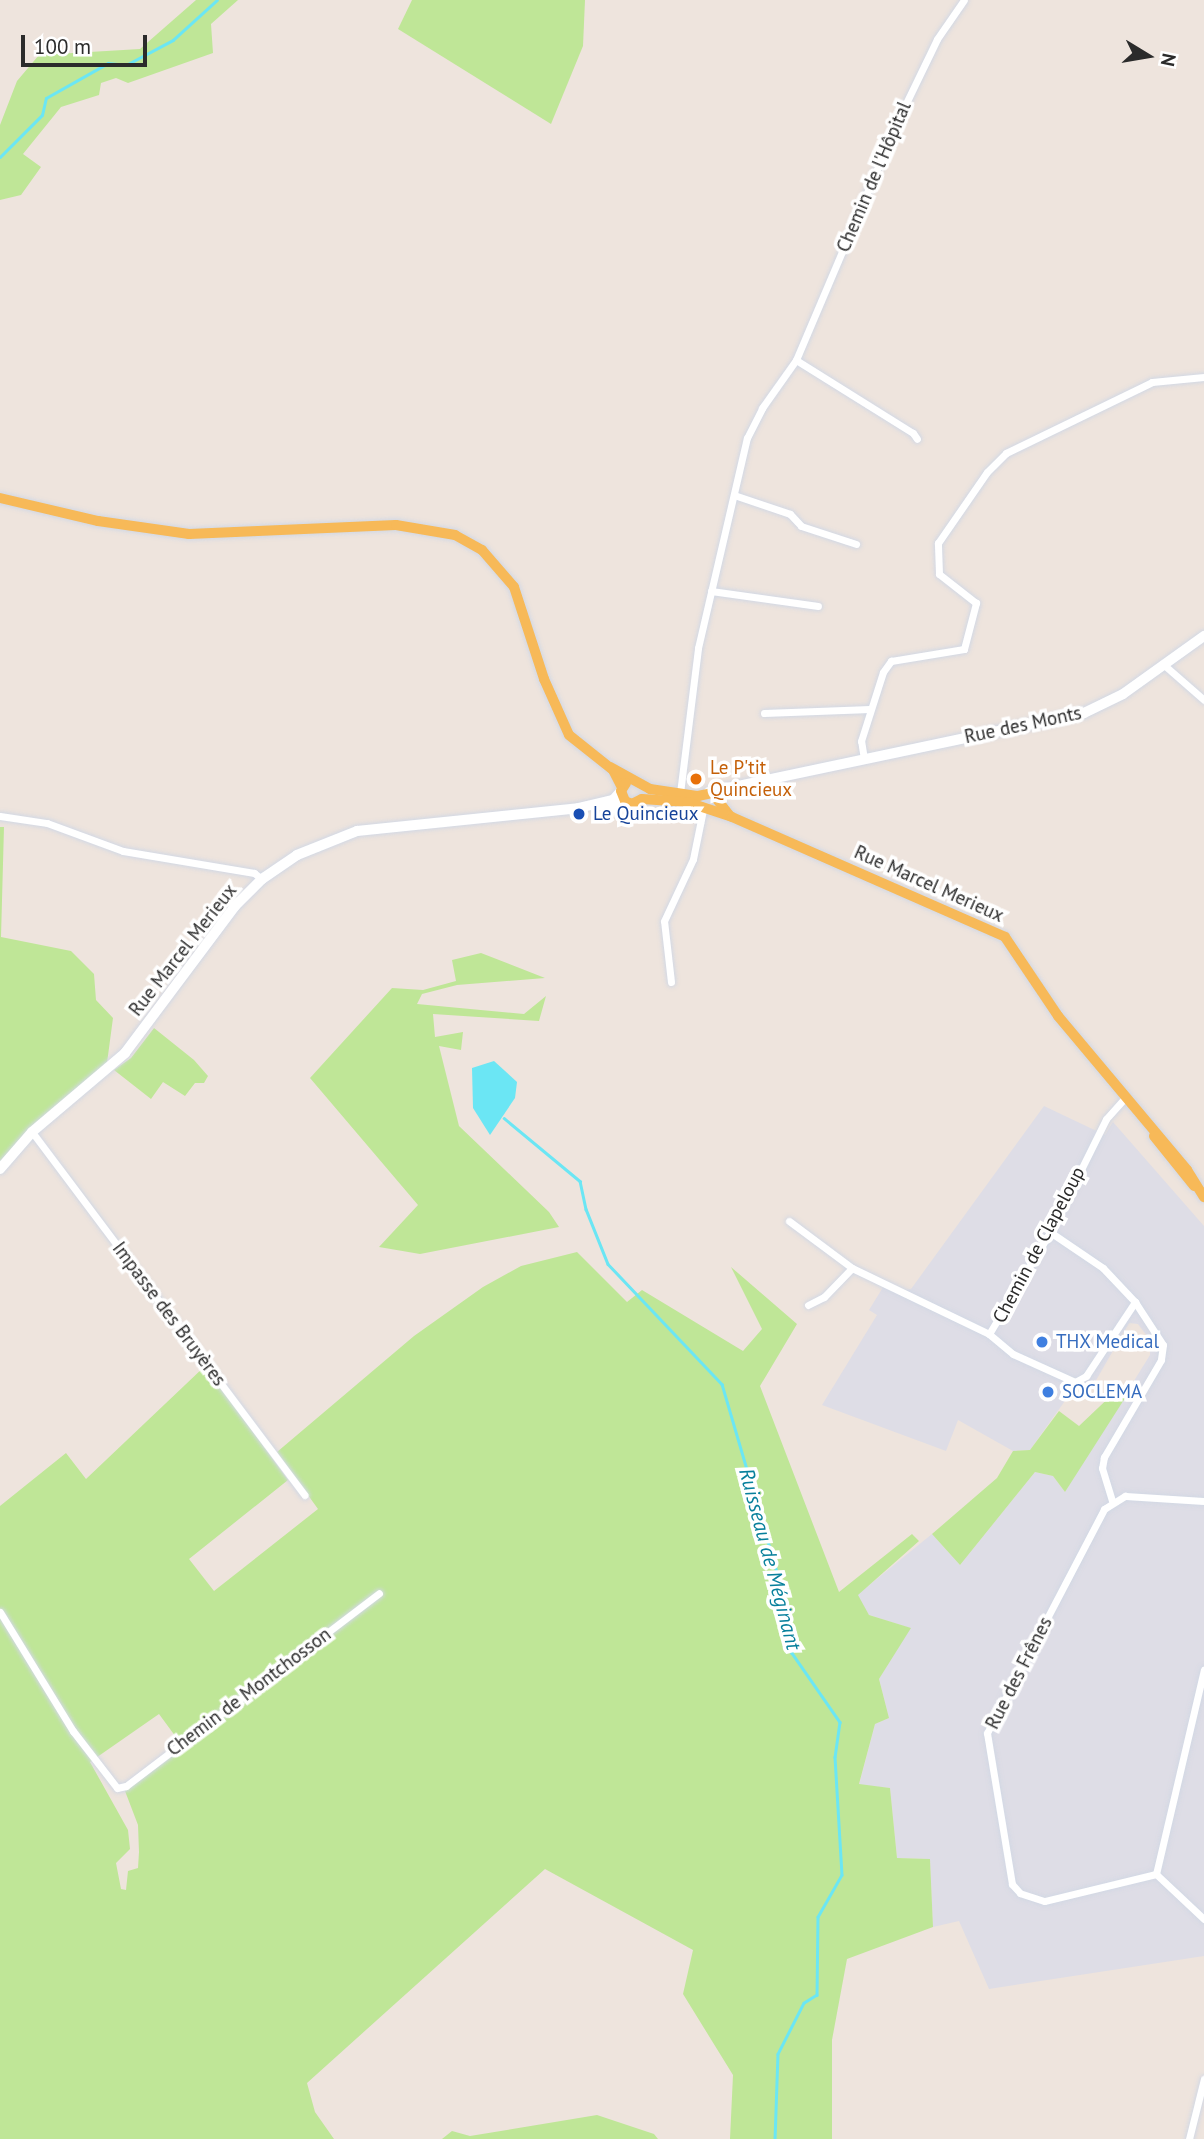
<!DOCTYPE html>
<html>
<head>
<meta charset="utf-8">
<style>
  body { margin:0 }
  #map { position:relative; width:1204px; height:2139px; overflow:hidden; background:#eee4dd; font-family:"PT Sans",sans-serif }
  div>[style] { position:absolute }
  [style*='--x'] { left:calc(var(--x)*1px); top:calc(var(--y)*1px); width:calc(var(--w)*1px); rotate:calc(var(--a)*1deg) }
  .industrial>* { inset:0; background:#dedde6 }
  .green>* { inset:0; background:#bfe697 }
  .water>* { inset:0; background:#6be6f4 }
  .stream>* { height:2.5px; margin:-1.25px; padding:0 1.25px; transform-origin:1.25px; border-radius:1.25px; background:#6be6f4 }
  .roads { filter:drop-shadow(0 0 2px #d2d8e4) drop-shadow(0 0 2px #d2d8e4) }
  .street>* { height:7px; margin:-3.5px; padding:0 3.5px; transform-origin:3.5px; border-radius:3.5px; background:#fff }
  .secondary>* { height:10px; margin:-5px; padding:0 5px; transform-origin:5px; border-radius:5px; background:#fff }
  .primary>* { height:10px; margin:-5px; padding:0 5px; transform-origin:5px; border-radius:5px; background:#f7b958 }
  .dots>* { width:19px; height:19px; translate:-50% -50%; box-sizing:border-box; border:4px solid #fff; border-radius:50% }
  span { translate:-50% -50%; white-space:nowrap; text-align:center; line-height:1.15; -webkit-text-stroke:7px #fff; paint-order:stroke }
  .street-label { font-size:19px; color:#2b2b2b }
  .food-label { font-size:19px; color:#c56008 }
  .left { translate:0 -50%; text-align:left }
  .transit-label { font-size:19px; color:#164399 }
  .shop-label { font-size:19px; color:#366cbe }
  .water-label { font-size:21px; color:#08809c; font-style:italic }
  .north { position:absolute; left:1113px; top:21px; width:70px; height:70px; -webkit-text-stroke:5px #fff; paint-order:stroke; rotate:101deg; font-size:19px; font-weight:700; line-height:28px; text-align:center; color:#2b2b2b }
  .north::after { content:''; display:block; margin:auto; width:24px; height:32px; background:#2b2b2b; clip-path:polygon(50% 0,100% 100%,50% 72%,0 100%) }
  .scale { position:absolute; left:21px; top:35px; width:126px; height:32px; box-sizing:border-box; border:4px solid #2b2b2b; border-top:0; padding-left:9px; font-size:21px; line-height:24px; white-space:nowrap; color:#2b2b2b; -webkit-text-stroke:5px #fff; paint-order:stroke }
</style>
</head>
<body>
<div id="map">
  <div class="industrial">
    <i style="clip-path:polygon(1044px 1106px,1105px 1135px,1113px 1122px,1204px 1226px,1204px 1956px,989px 1989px,959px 1921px,933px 1927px,930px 1859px,897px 1858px,890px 1788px,859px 1785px,875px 1724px,889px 1718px,879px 1679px,910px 1628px,869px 1615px,857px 1595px,932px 1534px,960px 1565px,1035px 1472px,1053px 1476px,1065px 1492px,1150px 1355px,1150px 1340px,1138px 1324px,1129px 1323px,1091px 1389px,1072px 1391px,1030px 1450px,1013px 1451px,958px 1420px,946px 1451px,822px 1405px,877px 1315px,869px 1310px,885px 1284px,901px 1291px,911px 1289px)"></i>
  </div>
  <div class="green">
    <i style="clip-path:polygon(196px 0,238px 0,211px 24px,213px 53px,128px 83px,116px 78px,101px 83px,99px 95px,61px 107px,23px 154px,41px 167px,21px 195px,0 200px,0 125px,17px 81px,39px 55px,140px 49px)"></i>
    <i style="clip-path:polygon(412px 0,585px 0,583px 46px,551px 124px,398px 29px)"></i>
    <i style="clip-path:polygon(0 827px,4px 827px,1px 937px,71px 951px,94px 974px,96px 1000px,113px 1018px,107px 1063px,0 1161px)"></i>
    <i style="clip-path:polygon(481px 953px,545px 978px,457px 985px,422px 994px,417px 1004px,524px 1014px,546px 996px,539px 1021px,433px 1014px,435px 1037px,463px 1032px,461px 1050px,439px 1046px,459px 1126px,549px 1212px,559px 1227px,420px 1254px,379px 1247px,418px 1205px,310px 1078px,392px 988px,423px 990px,456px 981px,452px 960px)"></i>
    <i style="clip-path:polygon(154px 1028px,194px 1060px,208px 1076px,204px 1083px,195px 1083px,185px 1096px,163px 1082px,151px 1099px,114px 1070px,131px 1058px)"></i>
    <i style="clip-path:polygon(evenodd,577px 1252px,627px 1302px,642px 1290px,743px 1351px,762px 1329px,731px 1267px,797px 1324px,760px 1386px,839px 1592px,912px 1534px,919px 1541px,858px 1595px,869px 1615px,911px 1628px,879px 1679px,889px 1718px,875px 1724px,859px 1784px,890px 1788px,897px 1858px,930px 1859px,933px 1927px,847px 1959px,832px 2040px,832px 2139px,730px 2139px,733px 2075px,683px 1994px,693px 1950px,545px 1869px,307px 2083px,315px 2112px,334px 2139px,0 2139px,0 1506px,66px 1453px,86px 1479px,205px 1366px,288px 1480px,189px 1559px,214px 1591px,318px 1509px,277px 1452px,414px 1336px,483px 1287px,521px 1266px,577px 1252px,159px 1714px,184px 1748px,125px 1791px,138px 1825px,139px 1852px,138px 1868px,128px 1871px,126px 1890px,121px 1889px,116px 1863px,130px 1849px,128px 1830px,90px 1762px,159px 1714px)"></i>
    <i style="clip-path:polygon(1118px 1389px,1127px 1395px,1065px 1492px,1053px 1476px,1035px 1472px,960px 1565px,932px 1534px,997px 1478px,1013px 1451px,1030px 1450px,1059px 1411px,1079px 1426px)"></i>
    <i style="clip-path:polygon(597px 2115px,654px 2134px,658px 2139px,442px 2139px,452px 2131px,470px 2136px)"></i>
  </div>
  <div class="water">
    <i style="clip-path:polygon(494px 1061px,517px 1082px,515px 1098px,490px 1135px,473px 1108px,472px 1068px)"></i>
  </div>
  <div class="stream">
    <i style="--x:0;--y:157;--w:59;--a:-45"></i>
    <i style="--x:42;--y:115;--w:17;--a:-77"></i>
    <i style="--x:46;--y:98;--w:71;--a:-29.4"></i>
    <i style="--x:108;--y:63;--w:18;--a:6"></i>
    <i style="--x:126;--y:65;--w:53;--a:-28"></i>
    <i style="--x:173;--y:40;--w:59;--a:-42.3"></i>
    <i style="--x:504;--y:1118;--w:99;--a:39.7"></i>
    <i style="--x:580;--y:1181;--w:29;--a:78"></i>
    <i style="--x:586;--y:1209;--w:59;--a:68.2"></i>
    <i style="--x:608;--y:1264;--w:166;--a:46.5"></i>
    <i style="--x:722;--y:1384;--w:242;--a:73.7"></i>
    <i style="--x:790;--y:1616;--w:37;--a:87"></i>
    <i style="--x:792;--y:1653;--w:84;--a:55.2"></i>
    <i style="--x:840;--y:1722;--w:35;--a:98"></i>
    <i style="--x:835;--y:1757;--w:118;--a:86.6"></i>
    <i style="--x:842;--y:1875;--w:48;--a:119.7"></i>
    <i style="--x:818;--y:1917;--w:78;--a:90.7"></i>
    <i style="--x:817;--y:1995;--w:15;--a:148"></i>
    <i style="--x:804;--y:2003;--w:57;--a:117"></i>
    <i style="--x:778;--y:2054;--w:85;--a:92"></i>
  </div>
  <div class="roads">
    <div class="street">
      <i style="--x:796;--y:360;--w:138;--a:32"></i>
      <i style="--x:913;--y:433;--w:7;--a:56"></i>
      <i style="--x:734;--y:495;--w:59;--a:18.7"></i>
      <i style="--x:790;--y:514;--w:16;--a:47"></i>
      <i style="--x:801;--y:526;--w:58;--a:18.1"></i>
      <i style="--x:711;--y:591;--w:108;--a:8"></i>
      <i style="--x:1164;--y:665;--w:53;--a:41.2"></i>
      <i style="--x:764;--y:713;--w:106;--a:-2.2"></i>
      <i style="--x:864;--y:759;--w:18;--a:-99"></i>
      <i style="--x:861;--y:741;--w:72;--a:-72.3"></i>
      <i style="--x:883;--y:672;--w:14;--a:-54"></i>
      <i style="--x:891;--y:661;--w:74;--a:-9.3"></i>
      <i style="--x:964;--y:649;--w:48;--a:-75.4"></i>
      <i style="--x:976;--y:603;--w:47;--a:-141.9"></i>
      <i style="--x:939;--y:574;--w:31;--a:-92"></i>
      <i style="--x:938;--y:543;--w:86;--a:-55.4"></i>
      <i style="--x:987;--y:472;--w:27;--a:-45"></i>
      <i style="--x:1006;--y:453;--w:162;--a:-25.9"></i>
      <i style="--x:1152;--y:382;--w:52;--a:-5.5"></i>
      <i style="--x:680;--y:793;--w:146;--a:-82.9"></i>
      <i style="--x:698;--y:648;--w:216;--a:-76.9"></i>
      <i style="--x:747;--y:438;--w:34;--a:-63"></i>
      <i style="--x:762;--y:408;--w:59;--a:-54.7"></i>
      <i style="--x:796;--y:360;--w:256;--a:-67"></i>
      <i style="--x:896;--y:124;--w:94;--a:-64.2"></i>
      <i style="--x:937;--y:39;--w:47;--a:-55.3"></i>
      <i style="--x:0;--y:816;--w:48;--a:8.5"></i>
      <i style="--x:47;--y:823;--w:81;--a:20.2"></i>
      <i style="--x:123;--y:851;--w:133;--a:9.5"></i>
      <i style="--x:254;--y:873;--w:10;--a:37"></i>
      <i style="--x:671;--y:982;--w:61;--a:-96.5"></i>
      <i style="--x:664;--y:921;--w:68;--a:-64.9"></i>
      <i style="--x:693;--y:859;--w:50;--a:-78.5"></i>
      <i style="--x:32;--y:1132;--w:454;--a:53.1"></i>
      <i style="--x:789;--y:1221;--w:79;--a:36.7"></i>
      <i style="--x:852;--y:1268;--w:152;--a:25.7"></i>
      <i style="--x:1050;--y:1232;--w:64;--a:34.2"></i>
      <i style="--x:1103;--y:1268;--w:47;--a:46.7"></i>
      <i style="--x:1135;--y:1302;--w:51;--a:56.9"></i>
      <i style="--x:1163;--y:1345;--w:15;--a:98"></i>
      <i style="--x:1161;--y:1360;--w:113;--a:120.4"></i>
      <i style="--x:1104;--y:1457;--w:11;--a:100"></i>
      <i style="--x:1102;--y:1468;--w:34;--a:73"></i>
      <i style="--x:808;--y:1305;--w:18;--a:-27"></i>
      <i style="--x:824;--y:1297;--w:40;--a:-46"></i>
      <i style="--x:989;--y:1334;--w:119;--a:-59.1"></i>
      <i style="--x:1050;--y:1232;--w:126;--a:-63.6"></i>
      <i style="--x:1106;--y:1119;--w:28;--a:-48"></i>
      <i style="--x:989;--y:1334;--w:31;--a:40"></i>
      <i style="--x:1013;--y:1354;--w:68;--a:24.3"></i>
      <i style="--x:1075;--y:1382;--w:13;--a:-29"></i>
      <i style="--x:1086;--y:1376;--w:89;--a:-56.5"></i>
      <i style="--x:0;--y:1612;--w:140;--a:58.5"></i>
      <i style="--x:73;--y:1731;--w:72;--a:52.3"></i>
      <i style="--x:117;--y:1788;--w:9;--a:-13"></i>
      <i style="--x:126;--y:1786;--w:318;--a:-37.3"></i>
      <i style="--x:1156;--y:1874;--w:115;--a:166.4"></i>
      <i style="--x:1044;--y:1901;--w:25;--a:-162"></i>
      <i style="--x:1020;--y:1893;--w:12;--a:-132"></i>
      <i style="--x:1012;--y:1884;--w:153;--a:-99.4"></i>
      <i style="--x:987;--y:1733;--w:253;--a:-62.4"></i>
      <i style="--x:1104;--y:1509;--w:25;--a:-32"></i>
      <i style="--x:1125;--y:1496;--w:79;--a:3.6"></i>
      <i style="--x:1156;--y:1874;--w:210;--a:-76.8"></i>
      <i style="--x:1156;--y:1874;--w:66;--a:43.2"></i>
      <i style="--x:1189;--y:2139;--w:62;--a:-76"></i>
    </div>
    <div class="secondary">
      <i style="--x:709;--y:792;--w:383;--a:-11.9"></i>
      <i style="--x:1084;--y:713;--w:43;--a:-26"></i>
      <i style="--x:1123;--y:694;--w:100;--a:-35.6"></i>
      <i style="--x:600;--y:805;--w:15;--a:11"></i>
      <i style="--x:615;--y:808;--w:13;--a:-27"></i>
      <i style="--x:0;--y:1169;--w:49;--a:-49.1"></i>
      <i style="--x:32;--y:1132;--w:122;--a:-40.3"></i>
      <i style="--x:125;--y:1053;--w:184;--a:-53.2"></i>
      <i style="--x:235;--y:906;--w:38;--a:-45"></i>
      <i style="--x:262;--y:879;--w:42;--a:-34.4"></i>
      <i style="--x:297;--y:855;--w:65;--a:-21.8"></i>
      <i style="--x:357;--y:831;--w:222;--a:-5.9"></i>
      <i style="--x:578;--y:808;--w:36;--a:-13"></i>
      <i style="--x:613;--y:800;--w:12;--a:-48"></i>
    </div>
    <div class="primary">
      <i style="--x:0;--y:498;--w:101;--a:13.2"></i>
      <i style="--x:98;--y:521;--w:92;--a:8.1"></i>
      <i style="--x:189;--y:534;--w:207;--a:-2.5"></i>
      <i style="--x:396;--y:525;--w:60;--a:9.6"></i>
      <i style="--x:455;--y:535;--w:31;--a:29"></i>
      <i style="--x:482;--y:550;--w:49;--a:49.1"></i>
      <i style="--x:514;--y:587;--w:97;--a:71.9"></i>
      <i style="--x:544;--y:679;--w:61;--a:65.9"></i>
      <i style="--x:569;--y:735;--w:56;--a:38.5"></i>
      <i style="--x:613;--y:770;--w:20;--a:63"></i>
      <i style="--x:610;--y:767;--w:46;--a:28.8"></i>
      <i style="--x:650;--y:789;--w:49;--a:8.3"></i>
      <i style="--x:626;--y:783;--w:9;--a:122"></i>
      <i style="--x:621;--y:791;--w:11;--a:68"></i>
      <i style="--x:625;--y:801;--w:8;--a:23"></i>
      <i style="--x:632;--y:804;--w:11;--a:-27"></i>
      <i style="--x:698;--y:796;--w:14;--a:-12"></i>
      <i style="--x:712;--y:793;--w:29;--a:52"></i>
      <i style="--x:642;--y:799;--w:45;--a:3.8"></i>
      <i style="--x:687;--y:802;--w:47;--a:18.4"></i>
      <i style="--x:732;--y:817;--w:298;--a:23.7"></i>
      <i style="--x:1005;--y:937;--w:95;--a:56.1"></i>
      <i style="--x:1058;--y:1016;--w:201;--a:50"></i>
      <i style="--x:1187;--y:1170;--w:32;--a:58"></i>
      <i style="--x:1154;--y:1136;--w:64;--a:51.3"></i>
    </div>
  </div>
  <div class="dots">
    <i style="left:696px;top:779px;background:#e8710a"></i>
    <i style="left:579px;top:814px;background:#1a4fb4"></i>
    <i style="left:1042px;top:1342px;background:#3f7fe0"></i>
    <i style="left:1048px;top:1392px;background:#3f7fe0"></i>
  </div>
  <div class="street-label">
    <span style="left:874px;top:177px;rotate:-67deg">Chemin de l'Hôpital</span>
    <span style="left:1023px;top:725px;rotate:-12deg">Rue des Monts</span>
    <span style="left:929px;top:884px;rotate:24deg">Rue Marcel Merieux</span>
    <span style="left:183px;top:950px;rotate:-52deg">Rue Marcel Merieux</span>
    <span style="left:1039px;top:1245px;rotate:-62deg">Chemin de Clapeloup</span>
    <span style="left:169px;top:1314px;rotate:53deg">Impasse des Bruyères</span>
    <span style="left:1019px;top:1673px;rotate:-63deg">Rue des Frênes</span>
    <span style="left:249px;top:1692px;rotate:-37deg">Chemin de Montchosson</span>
  </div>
  <div class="food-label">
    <span class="left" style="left:710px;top:779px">Le P'tit<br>Quincieux</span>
  </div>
  <div class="transit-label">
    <span class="left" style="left:593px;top:814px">Le Quincieux</span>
  </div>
  <div class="shop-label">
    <span class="left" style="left:1056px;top:1342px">THX Medical</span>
    <span class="left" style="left:1062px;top:1392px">SOCLEMA</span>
  </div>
  <div class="water-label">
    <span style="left:770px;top:1559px;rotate:75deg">Ruisseau de Méginant</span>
  </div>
  <div class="north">N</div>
  <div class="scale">100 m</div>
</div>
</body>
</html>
